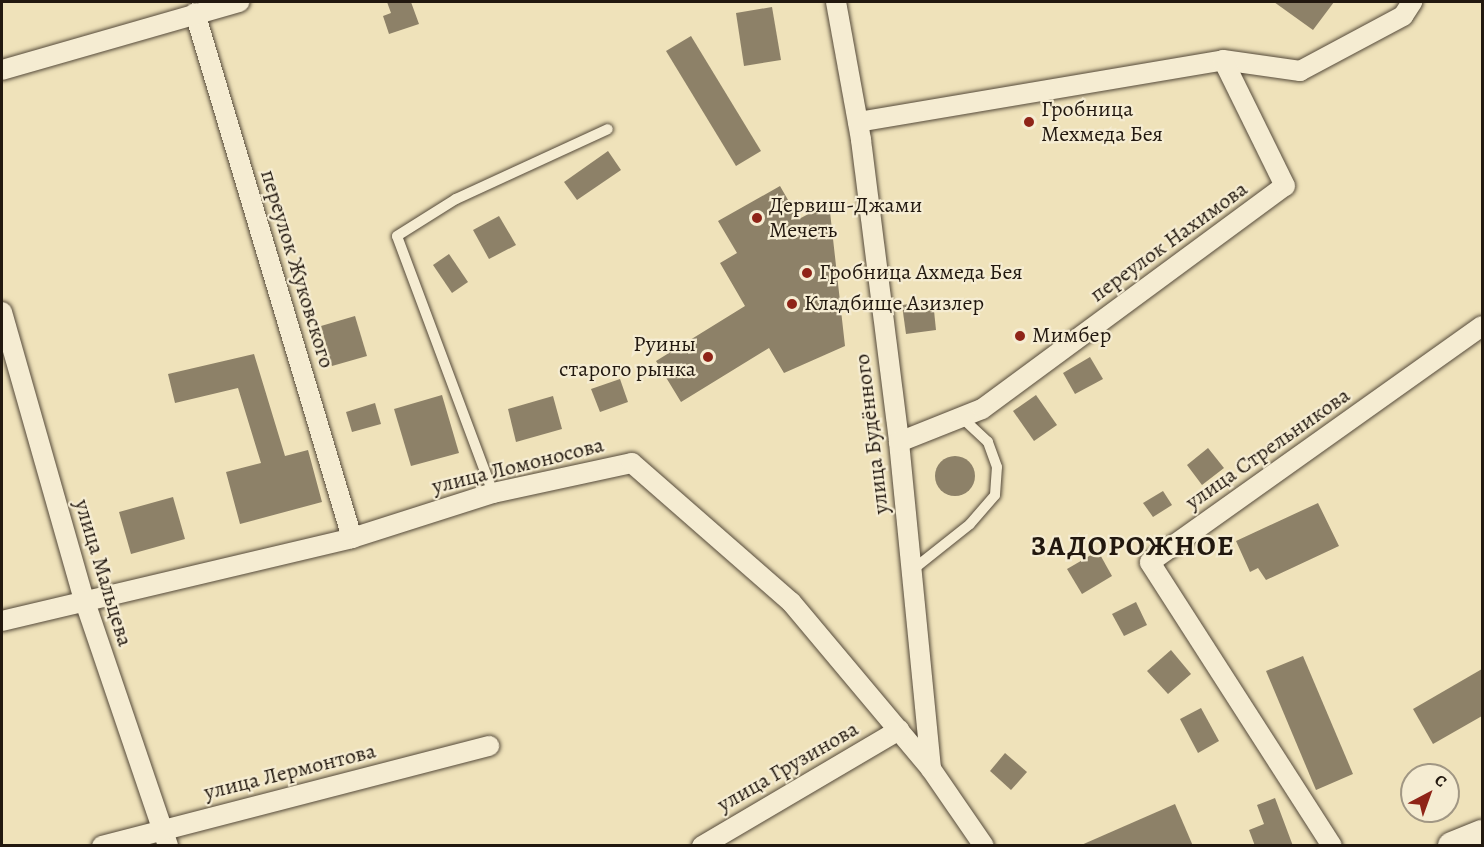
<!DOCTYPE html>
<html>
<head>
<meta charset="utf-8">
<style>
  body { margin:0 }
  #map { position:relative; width:1484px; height:847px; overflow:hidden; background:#efe2ba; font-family:Alegreya,serif }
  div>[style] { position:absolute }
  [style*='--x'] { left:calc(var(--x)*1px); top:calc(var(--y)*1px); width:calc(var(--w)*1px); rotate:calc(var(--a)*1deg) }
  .building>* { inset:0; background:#8d8168 }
  .round { border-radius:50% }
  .roads { filter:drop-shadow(0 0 2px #554a3a) drop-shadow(0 0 2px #554a3a) }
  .lane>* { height:10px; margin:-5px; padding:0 5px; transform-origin:5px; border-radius:5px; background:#f5ecd2 }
  .street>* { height:20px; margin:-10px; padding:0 10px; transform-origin:10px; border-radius:10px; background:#f5ecd2 }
  .secondary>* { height:28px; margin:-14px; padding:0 14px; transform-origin:14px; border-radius:14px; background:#f5ecd2 }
  .dots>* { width:16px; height:16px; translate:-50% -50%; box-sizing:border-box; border:3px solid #f5ecd2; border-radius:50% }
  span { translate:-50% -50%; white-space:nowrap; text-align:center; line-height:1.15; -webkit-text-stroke:4.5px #f5ecd2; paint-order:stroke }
  .poi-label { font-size:22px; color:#22180f }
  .left { translate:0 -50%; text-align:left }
  .right { translate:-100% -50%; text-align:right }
  .street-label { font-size:22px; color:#22180f }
  .district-label { font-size:28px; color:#22180f; font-weight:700; letter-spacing:1.5px }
  .frame { position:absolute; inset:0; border:3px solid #22180f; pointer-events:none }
  .north { position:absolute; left:1400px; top:763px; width:60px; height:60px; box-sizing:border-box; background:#f5ecd2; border:2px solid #a19784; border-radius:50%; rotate:41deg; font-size:16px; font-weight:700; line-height:24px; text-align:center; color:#22180f }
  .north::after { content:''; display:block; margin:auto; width:21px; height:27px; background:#8f2418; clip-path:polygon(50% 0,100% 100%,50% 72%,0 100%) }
</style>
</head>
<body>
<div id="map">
  <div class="building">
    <i style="clip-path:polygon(387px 2px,411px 2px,419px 24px,389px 34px,383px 16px,391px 13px)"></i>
    <i style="clip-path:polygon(1274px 2px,1334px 2px,1313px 30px)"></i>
    <i style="clip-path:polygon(772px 7px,781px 60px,744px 66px,736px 13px)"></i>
    <i style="clip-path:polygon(691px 36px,761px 151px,736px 166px,666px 51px)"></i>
    <i style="clip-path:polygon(608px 151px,621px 170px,577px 200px,564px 182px)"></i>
    <i style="clip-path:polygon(780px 186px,799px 219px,829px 203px,845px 346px,784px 373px,769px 348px,681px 402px,656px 361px,745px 306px,720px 263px,737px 253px,718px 221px)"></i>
    <i style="clip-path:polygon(499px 216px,516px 245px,489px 259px,473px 230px)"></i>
    <i style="clip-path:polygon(449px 254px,468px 282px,452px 293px,433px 265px)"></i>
    <i style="clip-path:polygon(933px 301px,936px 330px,906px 334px,902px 305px)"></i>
    <i style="clip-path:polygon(355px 316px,367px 356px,332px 366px,321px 326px)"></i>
    <i style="clip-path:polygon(254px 354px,285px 456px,308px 450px,322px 502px,240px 524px,226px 472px,261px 463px,238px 388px,175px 403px,168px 374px)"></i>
    <i style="clip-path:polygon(1090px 357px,1103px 379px,1075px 394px,1063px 373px)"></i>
    <i style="clip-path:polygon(620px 379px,628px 402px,600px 412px,591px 389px)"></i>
    <i style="clip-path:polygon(442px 395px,459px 453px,411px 466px,394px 409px)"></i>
    <i style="clip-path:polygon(1036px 395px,1057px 425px,1034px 441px,1013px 411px)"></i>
    <i style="clip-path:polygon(553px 396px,562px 429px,516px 442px,508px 409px)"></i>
    <i style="clip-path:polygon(375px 403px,381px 424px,352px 432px,346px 412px)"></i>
    <i style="clip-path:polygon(1208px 448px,1224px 468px,1202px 485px,1187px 465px)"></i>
    <i class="round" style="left:935px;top:456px;width:40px;height:40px"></i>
    <i style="clip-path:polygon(1163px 491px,1172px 505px,1153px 517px,1143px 503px)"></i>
    <i style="clip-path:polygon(173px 497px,185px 539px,131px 554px,119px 512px)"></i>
    <i style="clip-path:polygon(1318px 503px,1339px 546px,1266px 580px,1258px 568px,1250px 572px,1236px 541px)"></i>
    <i style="clip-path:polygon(1098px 551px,1112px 576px,1082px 594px,1067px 569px)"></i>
    <i style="clip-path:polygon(1136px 602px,1147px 625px,1124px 636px,1112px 614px)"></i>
    <i style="clip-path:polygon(1171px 650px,1191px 674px,1168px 694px,1147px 671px)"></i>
    <i style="clip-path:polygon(1303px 656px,1353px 774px,1316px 790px,1266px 671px)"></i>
    <i style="clip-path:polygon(1482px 669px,1482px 716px,1433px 744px,1413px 709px)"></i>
    <i style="clip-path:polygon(1201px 708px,1219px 741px,1198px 753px,1180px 719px)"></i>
    <i style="clip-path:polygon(1005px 753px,1027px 772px,1011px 790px,990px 771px)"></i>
    <i style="clip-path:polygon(1275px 798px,1293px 846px,1255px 846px,1249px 830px,1264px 824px,1257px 805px)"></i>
    <i style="clip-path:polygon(1175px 804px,1193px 846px,1079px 846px)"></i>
  </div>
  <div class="roads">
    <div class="lane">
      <i style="--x:493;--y:493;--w:274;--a:-110.5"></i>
      <i style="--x:397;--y:236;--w:70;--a:-32.1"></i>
      <i style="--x:456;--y:199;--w:167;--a:-24.7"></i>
      <i style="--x:911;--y:571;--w:75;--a:-38.5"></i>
      <i style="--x:970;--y:524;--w:38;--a:-49"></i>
      <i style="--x:995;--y:495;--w:28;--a:-86"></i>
      <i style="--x:997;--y:467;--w:27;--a:-110"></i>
      <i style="--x:988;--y:442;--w:37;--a:-137"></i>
    </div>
    <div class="street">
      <i style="--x:836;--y:2;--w:140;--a:79.7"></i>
      <i style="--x:861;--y:140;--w:304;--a:82.8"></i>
      <i style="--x:899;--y:442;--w:329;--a:84.4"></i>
      <i style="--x:931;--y:769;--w:93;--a:55.5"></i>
      <i style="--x:195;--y:13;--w:548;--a:73.35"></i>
      <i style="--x:2;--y:70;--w:247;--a:-16"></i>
      <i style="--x:858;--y:122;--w:370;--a:-9.6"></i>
      <i style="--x:1223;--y:60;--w:78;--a:8.1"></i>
      <i style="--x:1300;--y:71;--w:117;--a:-28.1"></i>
      <i style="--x:1403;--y:16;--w:17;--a:-57"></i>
      <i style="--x:2;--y:312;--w:298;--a:74.1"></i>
      <i style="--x:84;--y:599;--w:261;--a:71.2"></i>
      <i style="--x:899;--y:442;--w:89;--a:-21.7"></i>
      <i style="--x:982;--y:409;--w:376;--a:-36.4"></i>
      <i style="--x:1285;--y:186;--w:140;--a:-116.2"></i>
      <i style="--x:2;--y:621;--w:360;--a:-13.3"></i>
      <i style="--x:352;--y:538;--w:148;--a:-17.7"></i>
      <i style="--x:493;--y:493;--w:142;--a:-12.2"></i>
      <i style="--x:632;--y:463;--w:211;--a:41.2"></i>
      <i style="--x:791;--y:602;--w:218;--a:50"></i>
      <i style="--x:102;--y:846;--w:400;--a:-14.5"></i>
      <i style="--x:702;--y:846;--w:229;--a:-30.5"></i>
      <i style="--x:1332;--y:846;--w:337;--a:-122.7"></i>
      <i style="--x:1150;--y:562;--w:407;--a:-35.4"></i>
    </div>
    <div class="secondary">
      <i style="--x:1452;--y:846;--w:32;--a:-22"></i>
    </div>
  </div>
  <div class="dots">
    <i style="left:1029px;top:122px;background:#8f2418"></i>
    <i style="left:757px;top:218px;background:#8f2418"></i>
    <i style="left:807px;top:273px;background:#8f2418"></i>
    <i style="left:792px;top:304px;background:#8f2418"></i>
    <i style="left:1020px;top:336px;background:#8f2418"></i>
    <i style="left:708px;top:357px;background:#8f2418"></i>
  </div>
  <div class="poi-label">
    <span class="left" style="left:1041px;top:122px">Гробница<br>Мехмеда Бея</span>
    <span class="left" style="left:769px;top:218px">Дервиш-Джами<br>Мечеть</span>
    <span class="left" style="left:819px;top:273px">Гробница Ахмеда Бея</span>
    <span class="left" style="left:804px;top:304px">Кладбище Азизлер</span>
    <span class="left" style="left:1032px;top:336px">Мимбер</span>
    <span class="right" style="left:696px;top:357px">Руины<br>старого рынка</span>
  </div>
  <div class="street-label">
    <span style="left:1169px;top:242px;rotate:-36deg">переулок Нахимова</span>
    <span style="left:297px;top:269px;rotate:73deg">переулок Жуковского</span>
    <span style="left:872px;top:434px;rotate:-97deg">улица Будённого</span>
    <span style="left:1268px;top:449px;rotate:-35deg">улица Стрельникова</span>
    <span style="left:518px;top:466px;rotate:-14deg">улица Ломоносова</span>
    <span style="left:103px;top:573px;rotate:73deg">улица Мальцева</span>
    <span style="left:788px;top:767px;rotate:-30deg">улица Грузинова</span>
    <span style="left:290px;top:772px;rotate:-14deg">улица Лермонтова</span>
  </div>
  <div class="district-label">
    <span style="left:1133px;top:546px">ЗАДОРОЖНОЕ</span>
  </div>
  <div class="frame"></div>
  <div class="north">С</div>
</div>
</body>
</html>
